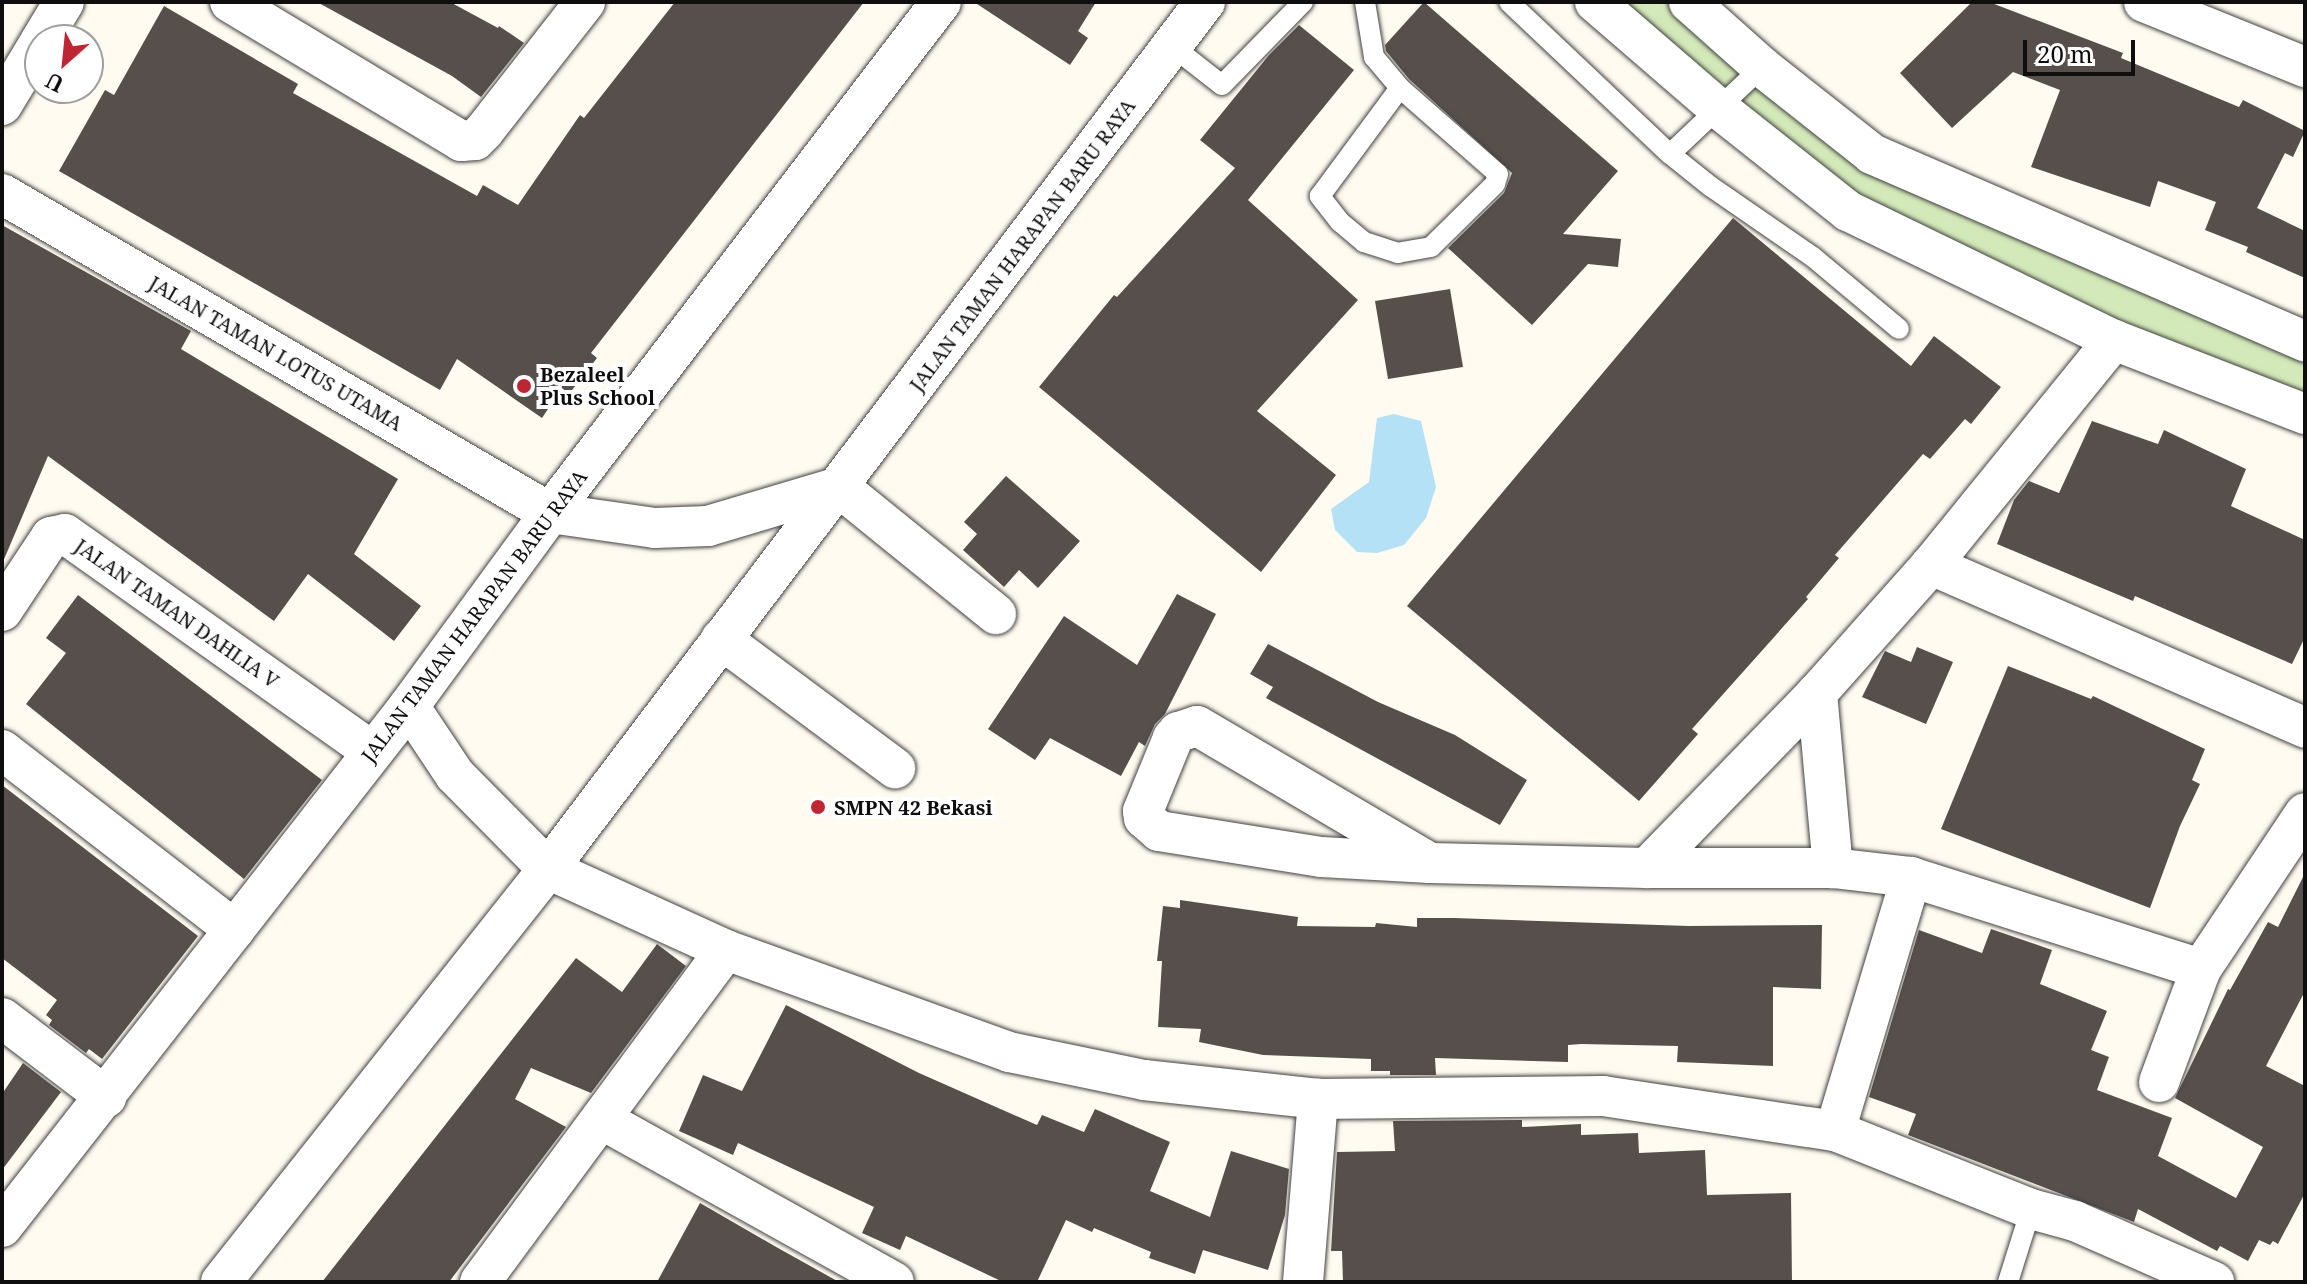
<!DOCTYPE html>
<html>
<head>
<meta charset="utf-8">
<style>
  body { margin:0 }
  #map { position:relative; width:2307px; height:1284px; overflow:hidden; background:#fffbf0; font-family:"Noto Serif",serif }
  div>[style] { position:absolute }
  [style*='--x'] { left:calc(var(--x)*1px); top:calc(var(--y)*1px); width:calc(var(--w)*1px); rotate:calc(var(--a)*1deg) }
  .green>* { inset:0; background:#d4e9b9 }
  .water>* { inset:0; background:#b5e1f6 }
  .building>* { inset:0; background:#574f4b }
  .roads { filter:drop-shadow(0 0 2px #414141) drop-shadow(0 0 2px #414141) }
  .service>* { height:20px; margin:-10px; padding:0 10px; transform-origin:10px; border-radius:10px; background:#fff }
  .minor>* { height:40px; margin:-20px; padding:0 20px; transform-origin:20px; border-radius:20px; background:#fff }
  .dots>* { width:22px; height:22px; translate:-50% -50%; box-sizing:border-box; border:4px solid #fff; border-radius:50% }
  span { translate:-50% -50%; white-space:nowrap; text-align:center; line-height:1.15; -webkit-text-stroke:8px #fff; paint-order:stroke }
  .street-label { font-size:20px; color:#0e0e0e }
  .poi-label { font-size:20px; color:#0e0e0e; font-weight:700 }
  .left { translate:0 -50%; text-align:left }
  .frame { position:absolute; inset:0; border:4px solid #0e0e0e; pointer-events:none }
  .north { position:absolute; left:24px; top:24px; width:80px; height:80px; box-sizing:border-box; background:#fff; border:2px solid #9f9f9f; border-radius:50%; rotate:207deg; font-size:22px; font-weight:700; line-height:32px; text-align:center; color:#0e0e0e }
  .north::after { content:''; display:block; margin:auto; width:28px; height:36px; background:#bf2634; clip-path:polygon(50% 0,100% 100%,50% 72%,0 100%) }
  .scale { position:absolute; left:2023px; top:40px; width:112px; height:36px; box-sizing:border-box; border:4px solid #0e0e0e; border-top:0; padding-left:10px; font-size:24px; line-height:28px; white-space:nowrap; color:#0e0e0e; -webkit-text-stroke:6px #fff; paint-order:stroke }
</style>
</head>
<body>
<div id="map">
  <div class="green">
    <i style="clip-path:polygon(1595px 2px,1689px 2px,1872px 154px,2305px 341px,2305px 414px,1887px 232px)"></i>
  </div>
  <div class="water">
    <i style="clip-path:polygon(1394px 414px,1421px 421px,1436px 487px,1426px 518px,1404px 545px,1377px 553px,1357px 552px,1335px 530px,1331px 509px,1369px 482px,1377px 418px)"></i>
  </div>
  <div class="building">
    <i style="clip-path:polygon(317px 2px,450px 2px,498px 28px,499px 26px,524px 43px,481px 97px,452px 76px)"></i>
    <i style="clip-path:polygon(675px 2px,864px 2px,591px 353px,597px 358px,569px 394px,562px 388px,542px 418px,457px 359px,440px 390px,59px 171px,105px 90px,114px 95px,164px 6px,298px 84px,293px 93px,477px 196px,483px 185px,518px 205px,580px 115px,584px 118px)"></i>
    <i style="clip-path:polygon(974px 2px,1096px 2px,1078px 31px,1088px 38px,1070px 65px)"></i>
    <i style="clip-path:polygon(1424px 2px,1618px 171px,1563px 234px,1621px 239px,1618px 267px,1588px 264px,1532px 325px,1448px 248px,1504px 193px,1512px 173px,1409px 79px,1386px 51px,1385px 45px)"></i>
    <i style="clip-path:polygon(1972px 2px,1989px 2px,2123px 53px,2121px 58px,2239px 107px,2243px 100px,2305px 131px,2293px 157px,2285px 153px,2257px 208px,2305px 231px,2305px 278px,2246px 252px,2248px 247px,2205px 230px,2216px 202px,2158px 181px,2150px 207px,2031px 167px,2060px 90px,2013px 72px,1952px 128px,1900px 73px)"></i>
    <i style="clip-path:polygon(1299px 25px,1354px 70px,1248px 200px,1358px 300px,1257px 411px,1336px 475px,1261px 572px,1039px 387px,1114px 295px,1117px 297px,1235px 168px,1200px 140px,1269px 55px)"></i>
    <i style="clip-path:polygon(1733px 218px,1911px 366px,1934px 336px,2001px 387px,1971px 424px,1965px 419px,1930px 459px,1923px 454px,1835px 555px,1839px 558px,1806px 597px,1808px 599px,1692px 729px,1698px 734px,1639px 801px,1407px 606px)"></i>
    <i style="clip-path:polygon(2px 225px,191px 331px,181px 349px,398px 479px,354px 554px,421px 606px,394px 641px,308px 574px,274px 621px,48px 456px,2px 564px)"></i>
    <i style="clip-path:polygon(1450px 289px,1463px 367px,1388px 379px,1375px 301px)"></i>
    <i style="clip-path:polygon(2092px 421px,2158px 444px,2164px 430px,2246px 469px,2231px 506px,2305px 540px,2305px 637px,2292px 664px,2135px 596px,2133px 601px,1997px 544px,2014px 500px,2029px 481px,2059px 493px)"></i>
    <i style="clip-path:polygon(1006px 476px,1080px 541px,1038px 588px,1019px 570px,1004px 587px,963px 550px,977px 534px,964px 522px)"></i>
    <i style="clip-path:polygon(1177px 594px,1216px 614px,1165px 714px,1155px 724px,1145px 746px,1139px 742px,1121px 776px,1050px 738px,1035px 760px,988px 729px,1064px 616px,1137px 665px)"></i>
    <i style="clip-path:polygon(78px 595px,322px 780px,244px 879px,26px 704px,66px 653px,46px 638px)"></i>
    <i style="clip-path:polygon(1268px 644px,1378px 702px,1455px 735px,1527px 780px,1500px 825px,1266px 698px,1273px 687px,1250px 674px)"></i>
    <i style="clip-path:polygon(1917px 647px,1953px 662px,1926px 724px,1862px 697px,1885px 651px,1911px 662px)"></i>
    <i style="clip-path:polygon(2008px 666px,2091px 699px,2093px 696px,2205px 749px,2192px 780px,2200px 784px,2180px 826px,2150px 908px,1941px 829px)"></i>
    <i style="clip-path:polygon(2px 785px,198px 936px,102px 1059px,89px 1049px,86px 1053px,49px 1025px,52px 1020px,46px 1015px,57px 1000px,2px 958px)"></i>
    <i style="clip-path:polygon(2305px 873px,2305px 991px,2266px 1066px,2305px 1086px,2305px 1193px,2278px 1244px,2273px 1241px,2270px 1245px,2259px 1240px,2248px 1261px,2220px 1246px,2217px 1251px,2138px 1209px,2134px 1222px,1908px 1135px,1916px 1114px,1869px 1097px,1919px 930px,1982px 953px,1991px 929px,2052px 950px,2040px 984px,2107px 1011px,2091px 1050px,2109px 1057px,2097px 1090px,2172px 1118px,2158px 1156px,2236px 1198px,2263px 1147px,2175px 1098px,2228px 989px,2230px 990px,2268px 922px,2278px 927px)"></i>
    <i style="clip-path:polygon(1180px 900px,1298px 917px,1297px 926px,1375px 927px,1376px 923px,1417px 927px,1417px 918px,1454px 918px,1688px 926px,1822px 925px,1821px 989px,1773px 987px,1773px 1066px,1677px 1062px,1678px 1046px,1581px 1044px,1568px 1045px,1568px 1062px,1435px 1058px,1436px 1075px,1390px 1075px,1390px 1071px,1371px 1071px,1371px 1059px,1263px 1055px,1199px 1042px,1201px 1029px,1158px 1027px,1162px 961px,1157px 961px,1163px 906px,1180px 908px)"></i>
    <i style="clip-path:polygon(657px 944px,686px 966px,591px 1093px,531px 1068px,515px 1099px,566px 1127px,449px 1282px,322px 1282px,576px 958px,622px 992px)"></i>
    <i style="clip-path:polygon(786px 1005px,919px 1073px,1037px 1125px,1042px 1115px,1084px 1132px,1095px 1109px,1170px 1142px,1150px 1191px,1210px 1217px,1231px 1151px,1289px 1169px,1285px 1215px,1268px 1270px,1203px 1250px,1195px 1274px,1149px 1258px,1151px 1252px,1094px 1228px,1092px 1232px,1066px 1220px,1037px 1282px,1003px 1282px,906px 1236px,900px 1250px,862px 1233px,874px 1207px,738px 1143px,733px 1155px,679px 1131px,703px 1075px,742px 1091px)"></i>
    <i style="clip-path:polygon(23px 1063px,61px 1092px,2px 1170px,2px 1094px)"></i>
    <i style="clip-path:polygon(1522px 1120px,1522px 1127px,1581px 1124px,1581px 1135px,1638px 1133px,1639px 1153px,1705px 1150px,1707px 1195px,1791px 1193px,1792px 1282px,1343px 1282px,1342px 1251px,1331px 1251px,1337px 1152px,1395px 1151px,1393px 1121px)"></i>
    <i style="clip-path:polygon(700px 1203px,778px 1248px,839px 1282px,657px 1282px)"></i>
  </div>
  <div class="roads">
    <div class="service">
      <i style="--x:1365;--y:2;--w:56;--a:80.7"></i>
      <i style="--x:1374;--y:57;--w:40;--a:50"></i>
      <i style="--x:1400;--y:88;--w:130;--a:41.3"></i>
      <i style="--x:1498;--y:174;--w:10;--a:107"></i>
      <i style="--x:1495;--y:184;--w:90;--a:135.5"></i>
      <i style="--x:1431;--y:247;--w:34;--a:170"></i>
      <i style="--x:1398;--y:253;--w:36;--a:-162"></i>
      <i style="--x:1364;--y:242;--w:31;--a:-140"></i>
      <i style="--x:1340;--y:222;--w:33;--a:-128"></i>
      <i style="--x:1320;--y:196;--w:134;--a:-53.5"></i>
      <i style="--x:1509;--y:2;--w:221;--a:43.4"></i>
      <i style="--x:1670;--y:154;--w:51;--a:38.7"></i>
      <i style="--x:1710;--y:186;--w:125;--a:34.6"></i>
      <i style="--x:1813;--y:257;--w:112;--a:39.9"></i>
      <i style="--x:1172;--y:46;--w:63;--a:38"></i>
      <i style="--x:1222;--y:85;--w:116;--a:-45.7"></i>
      <i style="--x:1670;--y:154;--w:127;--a:-43.4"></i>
      <i style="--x:2008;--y:1282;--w:77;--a:-72.5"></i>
    </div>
    <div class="minor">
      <i style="--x:230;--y:2;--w:270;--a:31"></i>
      <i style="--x:461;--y:141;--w:14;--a:-4"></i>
      <i style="--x:475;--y:140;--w:13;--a:-45"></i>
      <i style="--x:484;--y:131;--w:164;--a:-51.9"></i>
      <i style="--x:1595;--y:2;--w:162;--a:40.8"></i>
      <i style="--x:1718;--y:108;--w:166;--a:38.4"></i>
      <i style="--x:1848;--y:211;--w:296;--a:25.9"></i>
      <i style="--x:2114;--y:340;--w:205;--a:21.2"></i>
      <i style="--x:1689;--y:2;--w:98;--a:41.7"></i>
      <i style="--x:1762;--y:67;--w:140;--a:38.3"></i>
      <i style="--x:1872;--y:154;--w:472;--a:23.4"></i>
      <i style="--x:2144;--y:2;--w:174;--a:22"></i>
      <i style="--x:41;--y:40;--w:44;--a:-58.8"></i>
      <i style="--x:2;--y:105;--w:74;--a:-58.9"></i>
      <i style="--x:2;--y:194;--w:634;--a:30.2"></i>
      <i style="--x:550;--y:513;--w:106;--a:8.1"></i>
      <i style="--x:655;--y:528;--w:53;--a:-2.2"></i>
      <i style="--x:708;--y:526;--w:137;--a:-16.6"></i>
      <i style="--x:839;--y:487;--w:202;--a:39"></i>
      <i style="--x:1931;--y:565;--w:408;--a:23.5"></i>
      <i style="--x:2;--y:611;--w:89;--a:-56.5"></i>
      <i style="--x:51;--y:537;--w:14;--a:-12"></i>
      <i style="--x:65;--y:534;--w:377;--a:35.3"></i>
      <i style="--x:721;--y:639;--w:217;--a:36.6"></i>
      <i style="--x:1817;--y:693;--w:176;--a:84.8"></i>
      <i style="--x:409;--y:706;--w:83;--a:56.3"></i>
      <i style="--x:455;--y:775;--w:132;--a:45.3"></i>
      <i style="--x:548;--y:869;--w:196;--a:24.5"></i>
      <i style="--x:726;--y:950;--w:301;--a:19.8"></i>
      <i style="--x:1009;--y:1052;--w:138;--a:11.7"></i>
      <i style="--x:1144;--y:1080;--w:175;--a:6.2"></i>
      <i style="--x:1318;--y:1099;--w:285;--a:-0.6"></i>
      <i style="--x:1603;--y:1096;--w:235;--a:8.6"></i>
      <i style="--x:1835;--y:1131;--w:211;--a:21.7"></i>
      <i style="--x:2031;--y:1209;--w:46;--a:15.3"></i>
      <i style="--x:2075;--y:1221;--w:152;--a:23.7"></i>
      <i style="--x:2;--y:750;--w:294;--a:37.7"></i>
      <i style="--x:1430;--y:863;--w:270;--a:-149.5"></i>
      <i style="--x:1197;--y:726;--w:20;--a:162"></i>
      <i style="--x:1178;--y:732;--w:8;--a:130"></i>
      <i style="--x:1173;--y:738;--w:79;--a:112.3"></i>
      <i style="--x:1143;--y:811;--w:7;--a:82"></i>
      <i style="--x:1144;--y:818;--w:20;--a:41"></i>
      <i style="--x:1159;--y:831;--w:164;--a:9.1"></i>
      <i style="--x:1321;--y:857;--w:109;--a:3.2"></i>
      <i style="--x:1430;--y:863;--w:217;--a:1.3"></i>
      <i style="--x:1647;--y:868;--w:186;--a:0"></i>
      <i style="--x:1833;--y:868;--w:79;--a:6.6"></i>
      <i style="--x:1911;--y:877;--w:304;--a:17.6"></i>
      <i style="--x:1647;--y:868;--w:244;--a:-45.8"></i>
      <i style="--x:1817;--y:693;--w:171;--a:-48.3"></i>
      <i style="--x:1931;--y:565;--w:290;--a:-50.9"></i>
      <i style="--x:2;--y:1018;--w:131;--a:37.2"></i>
      <i style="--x:2159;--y:1082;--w:121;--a:-69.6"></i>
      <i style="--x:2201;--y:969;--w:187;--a:-56.3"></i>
      <i style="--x:601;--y:1119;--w:335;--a:29.1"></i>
      <i style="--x:1835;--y:1131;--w:265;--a:-73.3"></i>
      <i style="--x:2;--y:1227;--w:661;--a:-52"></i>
      <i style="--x:409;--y:706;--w:239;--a:-53.8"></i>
      <i style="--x:550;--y:513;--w:643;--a:-52.58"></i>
      <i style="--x:221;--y:1282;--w:527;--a:-51.63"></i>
      <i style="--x:548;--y:869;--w:1088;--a:-52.85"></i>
      <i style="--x:480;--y:1282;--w:413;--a:-53.5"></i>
      <i style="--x:1303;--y:1282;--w:184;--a:-85.3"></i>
    </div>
  </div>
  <div class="dots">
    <i style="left:524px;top:386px;background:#bf2634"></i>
    <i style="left:818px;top:807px;background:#bf2634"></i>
  </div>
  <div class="street-label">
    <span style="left:1022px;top:245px;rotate:-53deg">JALAN TAMAN HARAPAN BARU RAYA</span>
    <span style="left:276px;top:353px;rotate:30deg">JALAN TAMAN LOTUS UTAMA</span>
    <span style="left:177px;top:613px;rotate:35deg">JALAN TAMAN DAHLIA V</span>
    <span style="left:474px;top:616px;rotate:-53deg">JALAN TAMAN HARAPAN BARU RAYA</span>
  </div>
  <div class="poi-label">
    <span class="left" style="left:540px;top:386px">Bezaleel<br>Plus School</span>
    <span class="left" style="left:834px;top:807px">SMPN 42 Bekasi</span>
  </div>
  <div class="frame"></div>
  <div class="north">U</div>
  <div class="scale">20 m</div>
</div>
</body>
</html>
